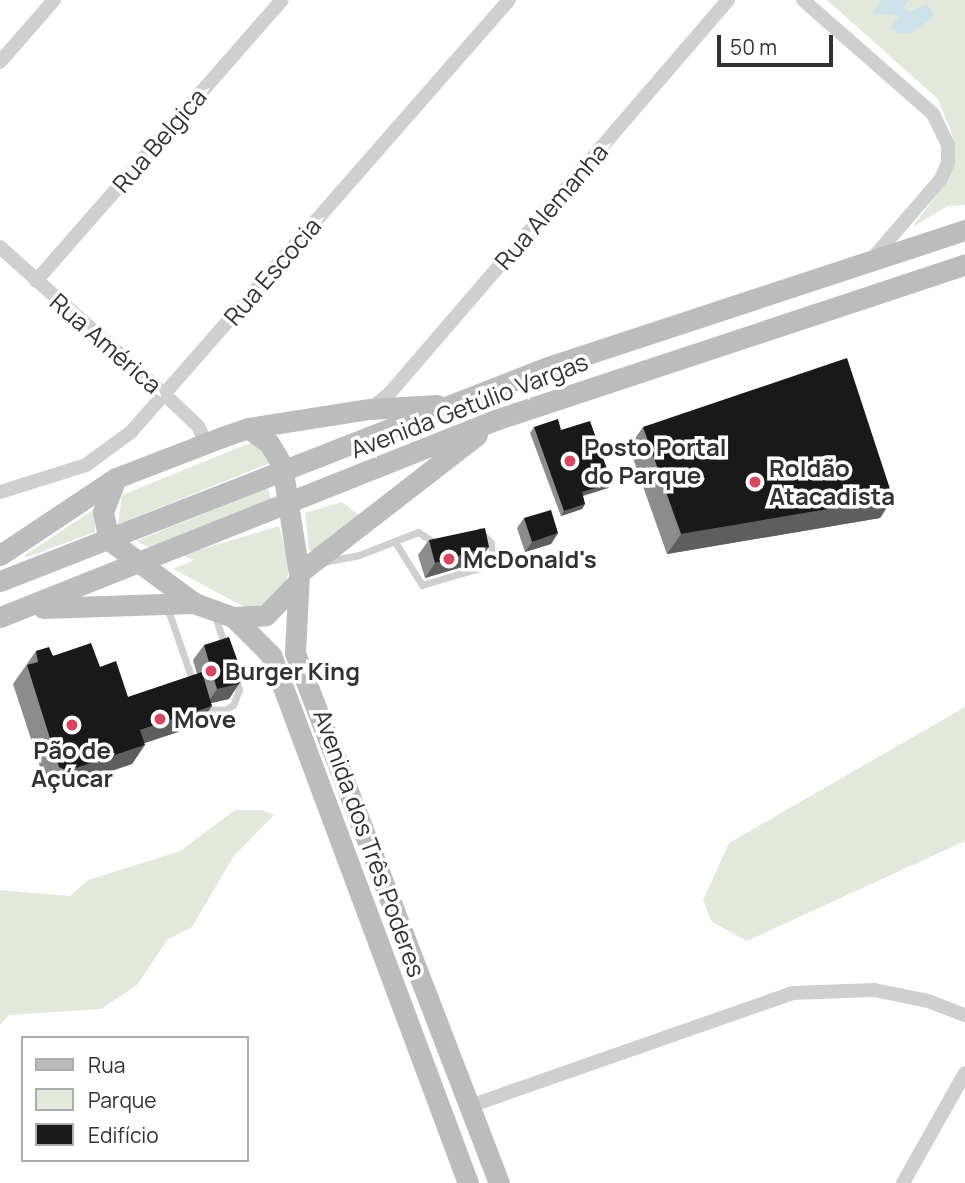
<!DOCTYPE html>
<html>
<head>
<meta charset="utf-8">
<style>
  body { margin:0 }
  #map { position:relative; width:965px; height:1183px; overflow:hidden; background:#fff; font-family:Manrope,sans-serif }
  div>[style] { position:absolute }
  [style*='--x'] { left:calc(var(--x)*1px); top:calc(var(--y)*1px); width:calc(var(--w)*1px); rotate:calc(var(--a)*1deg) }
  .green>* { inset:0; background:#e3e8dc }
  .water>* { inset:0; background:#cde1e8 }
  .lane>* { height:7px; margin:-3.5px; padding:0 3.5px; transform-origin:3.5px; border-radius:3.5px; background:#cfcfcf }
  .street>* { height:14px; margin:-7px; padding:0 7px; transform-origin:7px; border-radius:7px; background:#cfcfcf }
  .secondary>* { height:21px; margin:-10.5px; padding:0 10.5px; transform-origin:10.5px; border-radius:10.5px; background:#bcbcbc }
  .wall>* { inset:0; background:#8c8c8c }
  .shaded-wall>* { inset:0; background:#5e5e5e }
  .building>* { inset:0; background:#191919 }
  .dots>* { width:19px; height:19px; translate:-50% -50%; box-sizing:border-box; border:4px solid #fff; border-radius:50% }
  span { translate:-50% -50%; white-space:nowrap; text-align:center; line-height:1.15; -webkit-text-stroke:7px #fff; paint-order:stroke }
  .street-label { font-size:24px; color:#323232 }
  .poi-label { font-size:24px; color:#323232; font-weight:700 }
  .left { translate:0 -50%; text-align:left }
  .legend { position:absolute; left:21px; top:1036px; width:228px; height:126px; box-sizing:border-box; background:#fff; border:2px solid #adadad; margin:0; padding:9px 12px; list-style:none; font-size:21px; color:#323232 }
  .legend li { display:flex; align-items:center; gap:14px; height:35px }
  .legend b { width:35px; border:2px solid #adadad }
  .scale { position:absolute; left:717px; top:35px; width:116px; height:32px; box-sizing:border-box; border:4px solid #323232; border-top:0; padding-left:9px; font-size:21px; line-height:24px; white-space:nowrap; color:#323232; -webkit-text-stroke:5px #fff; paint-order:stroke }
</style>
</head>
<body>
<div id="map">
  <div class="green">
    <i style="clip-path:polygon(827px 0,965px 0,965px 205px,948px 206px,912px 227px,949px 179px,955px 157px,952px 134px,938px 99px)"></i>
    <i style="clip-path:polygon(250px 443px,260px 446px,273px 462px,118px 524px,122px 495px)"></i>
    <i style="clip-path:polygon(268px 488px,271px 499px,151px 548px,136px 541px)"></i>
    <i style="clip-path:polygon(342px 502px,360px 516px,316px 552px,309px 550px,305px 513px)"></i>
    <i style="clip-path:polygon(96px 508px,95px 532px,25px 558px,25px 555px)"></i>
    <i style="clip-path:polygon(279px 526px,290px 566px,284px 589px,271px 602px,248px 609px,173px 569px,194px 560px,182px 555px)"></i>
    <i style="clip-path:polygon(965px 707px,965px 841px,747px 941px,712px 922px,703px 900px,729px 843px)"></i>
    <i style="clip-path:polygon(235px 810px,262px 810px,274px 815px,233px 857px,192px 927px,167px 940px,137px 985px,101px 1009px,9px 1015px,0 1025px,0 890px,70px 896px,88px 880px,180px 851px)"></i>
  </div>
  <div class="water">
    <i style="clip-path:polygon(882px 0,909px 0,903px 8px,910px 11px,927px 4px,935px 15px,914px 32px,899px 34px,891px 27px,899px 16px,872px 13px)"></i>
  </div>
  <div class="lane">
    <i style="--x:395;--y:542;--w:51;--a:57.9"></i>
    <i style="--x:422;--y:585;--w:67;--a:-16.5"></i>
    <i style="--x:486;--y:566;--w:13;--a:-61"></i>
    <i style="--x:492;--y:555;--w:12;--a:-95"></i>
    <i style="--x:491;--y:543;--w:16;--a:-133"></i>
    <i style="--x:323;--y:562;--w:37;--a:-11"></i>
    <i style="--x:359;--y:555;--w:63;--a:-21.3"></i>
    <i style="--x:418;--y:532;--w:20;--a:33"></i>
    <i style="--x:167;--y:607;--w:83;--a:70.9"></i>
    <i style="--x:215;--y:616;--w:33;--a:72"></i>
    <i style="--x:202;--y:709;--w:23;--a:2"></i>
    <i style="--x:225;--y:710;--w:9;--a:-32"></i>
    <i style="--x:233;--y:705;--w:16;--a:-68"></i>
    <i style="--x:239;--y:690;--w:11;--a:-105"></i>
  </div>
  <div class="street">
    <i style="--x:803;--y:0;--w:173;--a:41.2"></i>
    <i style="--x:933;--y:114;--w:34;--a:64"></i>
    <i style="--x:948;--y:145;--w:18;--a:90"></i>
    <i style="--x:948;--y:163;--w:17;--a:114"></i>
    <i style="--x:941;--y:179;--w:106;--a:130.8"></i>
    <i style="--x:0;--y:62;--w:82;--a:-48.9"></i>
    <i style="--x:0;--y:247;--w:220;--a:41.9"></i>
    <i style="--x:164;--y:394;--w:47;--a:43.3"></i>
    <i style="--x:198;--y:426;--w:19;--a:65"></i>
    <i style="--x:36;--y:281;--w:373;--a:-48.8"></i>
    <i style="--x:370;--y:409;--w:24;--a:-38"></i>
    <i style="--x:389;--y:394;--w:520;--a:-49.29"></i>
    <i style="--x:0;--y:492;--w:90;--a:-17.4"></i>
    <i style="--x:86;--y:465;--w:56;--a:-36.3"></i>
    <i style="--x:131;--y:432;--w:574;--a:-48.81"></i>
    <i style="--x:470;--y:1106;--w:341;--a:-19.3"></i>
    <i style="--x:792;--y:993;--w:82;--a:-2.1"></i>
    <i style="--x:874;--y:990;--w:55;--a:11.5"></i>
    <i style="--x:928;--y:1001;--w:40;--a:21"></i>
    <i style="--x:903;--y:1183;--w:126;--a:-60.6"></i>
  </div>
  <div class="secondary">
    <i style="--x:248;--y:428;--w:26;--a:36"></i>
    <i style="--x:269;--y:443;--w:26;--a:59"></i>
    <i style="--x:282;--y:465;--w:109;--a:81.1"></i>
    <i style="--x:299;--y:573;--w:80;--a:92.9"></i>
    <i style="--x:295;--y:653;--w:568;--a:68.95"></i>
    <i style="--x:116;--y:478;--w:36;--a:111"></i>
    <i style="--x:103;--y:512;--w:29;--a:78"></i>
    <i style="--x:109;--y:540;--w:106;--a:36.5"></i>
    <i style="--x:194;--y:603;--w:41;--a:19.7"></i>
    <i style="--x:233;--y:617;--w:54;--a:45"></i>
    <i style="--x:271;--y:655;--w:564;--a:69.54"></i>
    <i style="--x:0;--y:555;--w:139;--a:-33.6"></i>
    <i style="--x:116;--y:478;--w:114;--a:-21.1"></i>
    <i style="--x:222;--y:437;--w:28;--a:-19"></i>
    <i style="--x:248;--y:428;--w:123;--a:-8.9"></i>
    <i style="--x:370;--y:409;--w:67;--a:-3.4"></i>
    <i style="--x:299;--y:573;--w:225;--a:-37.8"></i>
    <i style="--x:0;--y:581;--w:588;--a:-21.33"></i>
    <i style="--x:548;--y:367;--w:439;--a:-18.2"></i>
    <i style="--x:43;--y:608;--w:151;--a:-1.9"></i>
    <i style="--x:0;--y:617;--w:533;--a:-21.7"></i>
    <i style="--x:495;--y:420;--w:495;--a:-18.3"></i>
    <i style="--x:233;--y:617;--w:33;--a:-3"></i>
    <i style="--x:266;--y:615;--w:42;--a:-46"></i>
  </div>
  <div class="wall">
    <i style="clip-path:polygon(534px 427px,561px 430px,612px 483px,608px 488px,583px 496px,585px 504px,582px 509px,561px 516px,530px 433px)"></i>
    <i style="clip-path:polygon(643px 427px,893px 498px,880px 518px,667px 554px,629px 447px)"></i>
    <i style="clip-path:polygon(524px 518px,558px 533px,551px 544px,525px 552px,517px 528px)"></i>
    <i style="clip-path:polygon(429px 540px,479px 562px,425px 578px,418px 555px)"></i>
    <i style="clip-path:polygon(204px 645px,239px 684px,229px 699px,211px 703px,199px 725px,144px 743px,132px 764px,54px 790px,46px 785px,13px 684px,36px 651px,100px 667px,128px 697px,197px 674px,193px 660px)"></i>
  </div>
  <div class="shaded-wall">
    <i style="clip-path:polygon(612px 483px,608px 488px,578px 497px,582px 492px)"></i>
    <i style="clip-path:polygon(893px 498px,880px 518px,667px 554px,681px 534px)"></i>
    <i style="clip-path:polygon(585px 504px,582px 509px,561px 516px,564px 511px)"></i>
    <i style="clip-path:polygon(558px 533px,551px 544px,525px 552px,532px 542px)"></i>
    <i style="clip-path:polygon(489px 547px,479px 562px,425px 578px,435px 563px)"></i>
    <i style="clip-path:polygon(239px 684px,229px 699px,207px 704px,217px 689px)"></i>
    <i style="clip-path:polygon(212px 706px,199px 725px,127px 749px,140px 730px)"></i>
    <i style="clip-path:polygon(145px 745px,132px 764px,54px 790px,67px 771px)"></i>
  </div>
  <div class="building">
    <i style="clip-path:polygon(847px 358px,893px 498px,681px 534px,643px 427px)"></i>
    <i style="clip-path:polygon(558px 419px,561px 430px,590px 421px,612px 483px,582px 492px,585px 504px,564px 511px,534px 427px)"></i>
    <i style="clip-path:polygon(551px 510px,558px 533px,532px 542px,524px 518px)"></i>
    <i style="clip-path:polygon(485px 528px,489px 547px,435px 563px,429px 540px)"></i>
    <i style="clip-path:polygon(229px 637px,243px 676px,239px 684px,217px 689px,204px 645px)"></i>
    <i style="clip-path:polygon(91px 643px,100px 667px,116px 661px,128px 697px,202px 672px,212px 706px,140px 730px,145px 745px,67px 771px,59px 767px,27px 665px,38px 662px,36px 651px,49px 647px,53px 656px)"></i>
  </div>
  <div class="dots">
    <i style="left:570px;top:461px;background:#d44862"></i>
    <i style="left:755px;top:482px;background:#d44862"></i>
    <i style="left:449px;top:559px;background:#d44862"></i>
    <i style="left:211px;top:671px;background:#d44862"></i>
    <i style="left:160px;top:719px;background:#d44862"></i>
    <i style="left:72px;top:725px;background:#d44862"></i>
  </div>
  <div class="street-label">
    <span style="left:159px;top:140px;rotate:-49deg">Rua Belgica</span>
    <span style="left:551px;top:206px;rotate:-49deg">Rua Alemanha</span>
    <span style="left:272px;top:271px;rotate:-49deg">Rua Escocia</span>
    <span style="left:106px;top:343px;rotate:41deg">Rua América</span>
    <span style="left:469px;top:405px;rotate:-21deg">Avenida Getúlio Vargas</span>
    <span style="left:370px;top:843px;rotate:70deg">Avenida dos Três Poderes</span>
  </div>
  <div class="poi-label">
    <span class="left" style="left:584px;top:461px">Posto Portal<br>do Parque</span>
    <span class="left" style="left:769px;top:482px">Roldão<br>Atacadista</span>
    <span class="left" style="left:463px;top:559px">McDonald's</span>
    <span class="left" style="left:225px;top:671px">Burger King</span>
    <span class="left" style="left:174px;top:719px">Move</span>
    <span style="left:72px;top:764px">Pão de<br>Açúcar</span>
  </div>
  <ul class="legend">
  <li><b style="height:9px;background:#bcbcbc"></b>Rua</li>
  <li><b style="height:19px;background:#e3e8dc"></b>Parque</li>
  <li><b style="height:19px;background:#191919"></b>Edifício</li>
  </ul>
  <div class="scale">50 m</div>
</div>
</body>
</html>
